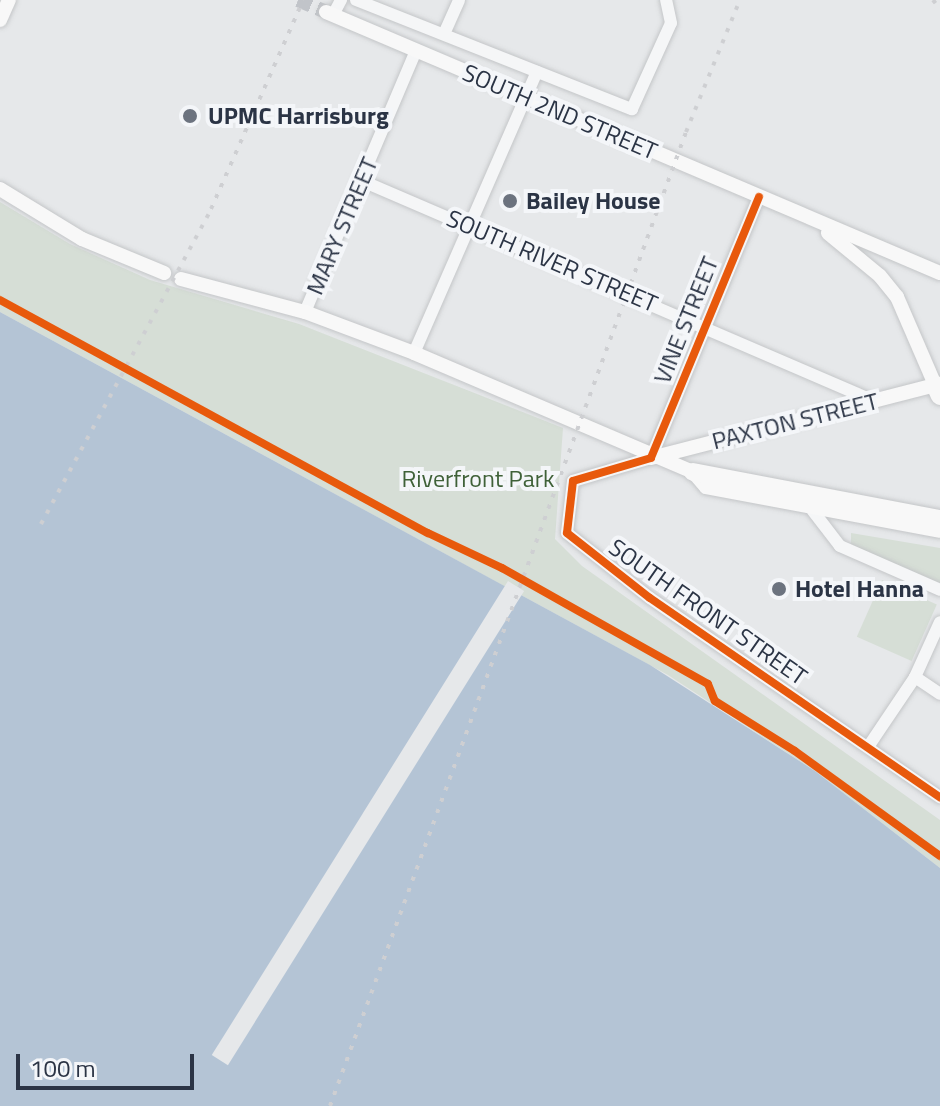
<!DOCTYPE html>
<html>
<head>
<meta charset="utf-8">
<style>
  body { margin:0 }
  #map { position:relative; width:940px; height:1106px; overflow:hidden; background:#e6e8ea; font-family:"Titillium Web",sans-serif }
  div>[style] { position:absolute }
  .green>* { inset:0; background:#d6ded6; transform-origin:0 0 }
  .water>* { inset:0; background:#b4c4d5 }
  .pier>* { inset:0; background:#e6e8ea; transform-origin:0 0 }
  .major-tunnel>* { height:14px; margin-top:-7px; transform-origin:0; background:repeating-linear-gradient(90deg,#c1c4c9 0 14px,transparent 0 21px) }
  .roads { filter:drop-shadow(0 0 2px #c4c6c8) drop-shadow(0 0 2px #c4c6c8) }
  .minor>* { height:12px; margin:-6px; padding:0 6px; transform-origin:6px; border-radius:6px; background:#f5f6f7 }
  .major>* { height:14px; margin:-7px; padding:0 7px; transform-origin:7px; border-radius:7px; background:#f8f8f8 }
  .highway>* { height:18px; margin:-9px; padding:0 9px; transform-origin:9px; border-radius:9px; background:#f8f8f8 }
  .rail>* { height:4px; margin-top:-2px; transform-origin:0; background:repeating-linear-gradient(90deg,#cecfd2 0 4px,transparent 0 12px) }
  .cycleway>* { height:8px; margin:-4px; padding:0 4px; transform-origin:4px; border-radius:4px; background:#e8590c }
  .dots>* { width:22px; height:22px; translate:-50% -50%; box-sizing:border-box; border:4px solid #f4f6f9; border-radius:50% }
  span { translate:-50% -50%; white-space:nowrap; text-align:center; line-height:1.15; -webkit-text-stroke:8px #f4f6f9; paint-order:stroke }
  .street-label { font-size:24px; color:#2b3445 }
  .poi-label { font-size:24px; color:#2b3445; font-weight:700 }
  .left { translate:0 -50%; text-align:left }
  .park-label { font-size:24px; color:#3f6138 }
  .scale { position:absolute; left:16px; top:1054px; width:178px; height:36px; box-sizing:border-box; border:4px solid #2b3445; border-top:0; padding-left:10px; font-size:24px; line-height:28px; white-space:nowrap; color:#2b3445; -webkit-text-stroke:6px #f4f6f9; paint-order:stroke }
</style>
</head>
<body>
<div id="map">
  <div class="green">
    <i style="clip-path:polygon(0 202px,70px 244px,150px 280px,299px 324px,563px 428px,555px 539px,582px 566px,940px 820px,940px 868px,815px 771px,668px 675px,0 312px)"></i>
    <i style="clip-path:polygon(851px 533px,940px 548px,940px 585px,851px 545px)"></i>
    <i style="left:882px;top:580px;width:60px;height:62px;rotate:24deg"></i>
  </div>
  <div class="water">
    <i style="clip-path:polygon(0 312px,650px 665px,815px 771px,940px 868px,940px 1106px,0 1106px)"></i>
    <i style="clip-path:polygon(633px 552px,656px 561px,649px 576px,627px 562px)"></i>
  </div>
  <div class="pier">
    <i style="left:508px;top:581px;width:19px;height:559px;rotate:32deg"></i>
  </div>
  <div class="major-tunnel">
    <i style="left:298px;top:0;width:30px;rotate:23deg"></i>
  </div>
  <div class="roads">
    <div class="minor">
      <i style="left:356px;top:0;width:297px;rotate:21.6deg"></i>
      <i style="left:632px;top:109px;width:94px;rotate:-65.6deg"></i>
      <i style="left:671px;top:23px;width:24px;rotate:-102deg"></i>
      <i style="left:333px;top:15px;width:17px;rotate:-62deg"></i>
      <i style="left:444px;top:34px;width:37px;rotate:-66deg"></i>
      <i style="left:360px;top:180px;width:559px;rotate:23.27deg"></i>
      <i style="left:759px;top:197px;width:282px;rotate:112.5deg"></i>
      <i style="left:651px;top:458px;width:81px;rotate:163.6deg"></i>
      <i style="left:573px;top:481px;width:52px;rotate:96.6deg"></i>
      <i style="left:567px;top:533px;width:105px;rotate:38.1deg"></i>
      <i style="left:650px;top:598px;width:352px;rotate:34.5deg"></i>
      <i style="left:305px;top:312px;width:284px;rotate:-67deg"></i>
      <i style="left:414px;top:353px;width:307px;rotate:-66.4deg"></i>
      <i style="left:813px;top:511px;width:44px;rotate:52.4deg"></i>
      <i style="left:840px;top:546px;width:109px;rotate:23.7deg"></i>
      <i style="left:915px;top:677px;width:30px;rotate:34deg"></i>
      <i style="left:868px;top:747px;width:84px;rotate:-56.1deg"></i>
      <i style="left:915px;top:677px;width:60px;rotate:-65.6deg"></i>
    </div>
    <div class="major">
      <i style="left:326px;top:12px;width:667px;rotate:23.03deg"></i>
      <i style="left:0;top:20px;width:22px;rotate:-66deg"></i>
      <i style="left:0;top:189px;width:96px;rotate:31.4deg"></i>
      <i style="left:82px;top:239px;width:89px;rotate:22.5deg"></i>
      <i style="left:828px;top:233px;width:67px;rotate:39.6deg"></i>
      <i style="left:880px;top:276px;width:27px;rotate:51deg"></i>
      <i style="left:897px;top:297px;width:96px;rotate:66.6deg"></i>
      <i style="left:181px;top:279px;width:128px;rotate:14.9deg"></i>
      <i style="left:305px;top:312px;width:116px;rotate:20.6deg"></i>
      <i style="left:414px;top:353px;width:303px;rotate:23.1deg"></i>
      <i style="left:693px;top:472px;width:20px;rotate:49deg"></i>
      <i style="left:706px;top:487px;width:238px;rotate:10.6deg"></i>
      <i style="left:651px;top:458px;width:298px;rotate:-14.4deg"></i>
    </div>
    <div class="highway">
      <i style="left:935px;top:385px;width:12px;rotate:66deg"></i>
      <i style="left:693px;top:472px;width:251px;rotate:10.8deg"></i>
    </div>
  </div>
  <div class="rail">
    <i style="left:933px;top:0;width:11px;rotate:52deg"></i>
    <i style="left:41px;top:524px;width:358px;rotate:-61.6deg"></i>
    <i style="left:211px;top:209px;width:228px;rotate:-66.2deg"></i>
    <i style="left:330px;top:1106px;width:1037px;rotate:-69.92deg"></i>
    <i style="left:686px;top:132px;width:143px;rotate:-67.8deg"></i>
  </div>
  <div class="cycleway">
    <i style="left:759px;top:197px;width:282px;rotate:112.5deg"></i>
    <i style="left:651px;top:458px;width:81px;rotate:163.6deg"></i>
    <i style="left:573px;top:481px;width:52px;rotate:96.6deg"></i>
    <i style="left:567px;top:533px;width:105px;rotate:38.1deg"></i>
    <i style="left:650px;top:598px;width:352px;rotate:34.5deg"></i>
    <i style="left:0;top:300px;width:487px;rotate:28.6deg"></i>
    <i style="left:428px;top:533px;width:82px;rotate:25.3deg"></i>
    <i style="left:502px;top:568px;width:236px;rotate:29.4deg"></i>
    <i style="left:708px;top:684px;width:18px;rotate:68deg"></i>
    <i style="left:715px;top:701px;width:94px;rotate:32deg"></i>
    <i style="left:795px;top:751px;width:179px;rotate:35.9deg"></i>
  </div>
  <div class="dots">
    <i style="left:190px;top:116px;background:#6c737f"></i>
    <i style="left:510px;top:201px;background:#6c737f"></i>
    <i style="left:779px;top:589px;background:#6c737f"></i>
  </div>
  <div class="street-label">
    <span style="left:560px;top:112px;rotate:23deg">SOUTH 2ND STREET</span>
    <span style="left:342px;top:226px;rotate:-67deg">MARY STREET</span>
    <span style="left:552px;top:261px;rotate:23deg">SOUTH RIVER STREET</span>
    <span style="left:686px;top:320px;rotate:-68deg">VINE STREET</span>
    <span style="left:795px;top:421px;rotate:-14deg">PAXTON STREET</span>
    <span style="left:708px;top:612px;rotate:35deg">SOUTH FRONT STREET</span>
  </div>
  <div class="poi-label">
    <span class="left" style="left:208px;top:116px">UPMC Harrisburg</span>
    <span class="left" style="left:526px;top:201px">Bailey House</span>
    <span class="left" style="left:795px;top:589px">Hotel Hanna</span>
  </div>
  <div class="park-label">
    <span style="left:478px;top:479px">Riverfront Park</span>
  </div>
  <div class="scale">100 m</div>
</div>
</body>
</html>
